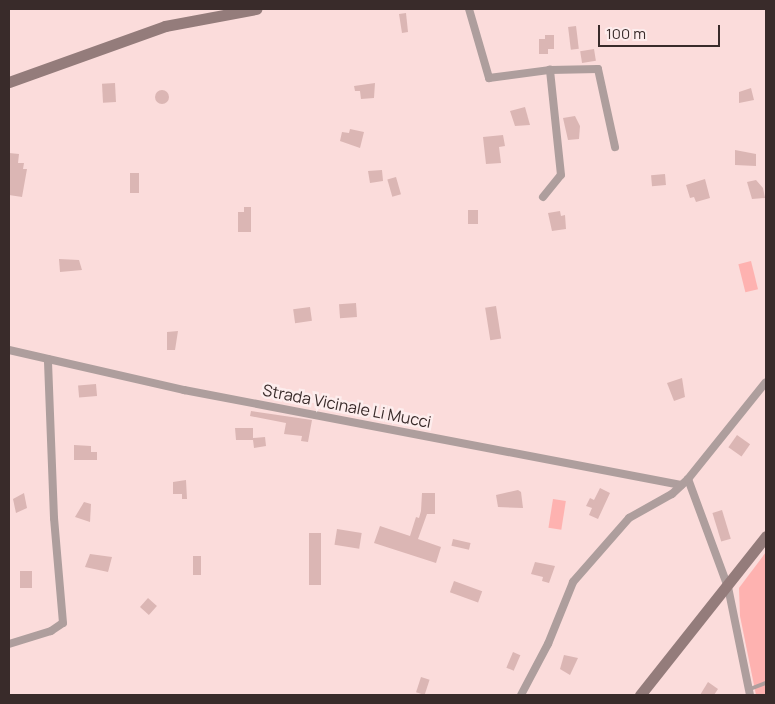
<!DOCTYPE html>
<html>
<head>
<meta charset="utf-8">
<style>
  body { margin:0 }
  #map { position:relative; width:775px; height:704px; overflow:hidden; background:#fbdcdb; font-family:Manrope,sans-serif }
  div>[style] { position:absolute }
  .green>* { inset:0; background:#feb2b0; transform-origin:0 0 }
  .building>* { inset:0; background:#dbb6b4; transform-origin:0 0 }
  .round { border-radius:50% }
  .lane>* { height:4px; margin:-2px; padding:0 2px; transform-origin:2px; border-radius:2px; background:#ae9e9d }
  .street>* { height:8px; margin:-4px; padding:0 4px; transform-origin:4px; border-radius:4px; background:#ae9e9d }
  .secondary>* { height:11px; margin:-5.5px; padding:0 5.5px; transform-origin:5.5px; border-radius:5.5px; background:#947c7b }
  span { translate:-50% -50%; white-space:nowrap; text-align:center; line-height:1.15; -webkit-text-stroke:5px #fdeded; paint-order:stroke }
  .street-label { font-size:16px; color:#392b2a }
  .frame { position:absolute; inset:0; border:10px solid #392b2a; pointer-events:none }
  .scale { position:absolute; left:598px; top:25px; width:122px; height:22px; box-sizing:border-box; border:2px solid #392b2a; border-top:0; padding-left:6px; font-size:15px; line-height:18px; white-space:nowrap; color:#392b2a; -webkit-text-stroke:4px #fdeded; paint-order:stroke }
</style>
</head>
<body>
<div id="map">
  <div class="green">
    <i style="left:751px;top:261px;width:29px;height:13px;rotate:76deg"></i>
    <i style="left:553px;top:499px;width:13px;height:29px;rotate:9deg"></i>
    <i style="clip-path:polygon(766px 552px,766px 695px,756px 695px,740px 616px,739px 588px)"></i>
  </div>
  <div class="building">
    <i style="clip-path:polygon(406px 13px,408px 32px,402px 33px,399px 14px)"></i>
    <i style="left:576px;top:26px;width:23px;height:8px;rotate:83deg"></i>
    <i style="clip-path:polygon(545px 35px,554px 35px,554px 49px,548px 49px,548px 54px,539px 54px,539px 39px,545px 39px)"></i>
    <i style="left:594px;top:49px;width:12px;height:14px;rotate:81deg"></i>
    <i style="left:115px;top:83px;width:19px;height:13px;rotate:87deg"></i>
    <i style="clip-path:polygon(375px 83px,374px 98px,361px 99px,360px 91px,355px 91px,354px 86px)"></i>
    <i style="clip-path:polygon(751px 88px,754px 100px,739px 103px,739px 92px)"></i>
    <i class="round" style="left:155px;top:90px;width:14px;height:14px"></i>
    <i style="clip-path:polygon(525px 107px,530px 125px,515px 126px,510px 111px)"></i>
    <i style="clip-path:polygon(575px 116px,580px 126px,579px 139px,568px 140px,563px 118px)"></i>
    <i style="clip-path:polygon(350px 129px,364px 132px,360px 148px,340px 141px,342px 132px,349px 133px)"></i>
    <i style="clip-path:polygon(503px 135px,505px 146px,499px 147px,501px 163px,486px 164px,483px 137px)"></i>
    <i style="clip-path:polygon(735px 150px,756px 154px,756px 166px,735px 165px)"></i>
    <i style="clip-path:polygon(9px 153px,19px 154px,18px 163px,24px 163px,23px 169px,27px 169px,22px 197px,9px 195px)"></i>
    <i style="clip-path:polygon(382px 170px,383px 181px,370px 183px,368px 171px)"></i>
    <i style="left:130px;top:173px;width:9px;height:20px"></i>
    <i style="left:665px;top:174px;width:11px;height:14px;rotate:85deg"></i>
    <i style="left:396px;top:177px;width:18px;height:9px;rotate:74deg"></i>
    <i style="clip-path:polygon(705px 179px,710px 198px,696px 202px,694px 197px,690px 198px,686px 185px)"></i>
    <i style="clip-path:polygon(756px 180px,763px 188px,765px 198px,752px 199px,747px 182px)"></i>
    <i style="clip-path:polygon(244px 207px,251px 207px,251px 232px,238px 232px,238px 212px,244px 212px)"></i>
    <i style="left:468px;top:210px;width:10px;height:14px"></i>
    <i style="clip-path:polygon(560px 211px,561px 216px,565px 215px,566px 229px,552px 231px,548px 213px)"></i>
    <i style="clip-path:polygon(59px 259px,79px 260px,82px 270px,60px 272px)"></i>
    <i style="left:356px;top:303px;width:14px;height:17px;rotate:86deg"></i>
    <i style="left:496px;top:306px;width:33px;height:11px;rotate:81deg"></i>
    <i style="left:310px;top:307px;width:14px;height:17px;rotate:82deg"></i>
    <i style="clip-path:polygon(178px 331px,175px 350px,167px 350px,167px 332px)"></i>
    <i style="clip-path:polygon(682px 378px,685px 397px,674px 401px,667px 383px)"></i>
    <i style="left:96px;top:384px;width:12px;height:18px;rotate:85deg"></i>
    <i style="clip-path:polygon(251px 411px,312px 420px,308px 442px,301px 441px,302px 436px,284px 434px,286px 423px,250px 416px)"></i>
    <i style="clip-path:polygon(235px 428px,253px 428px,253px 438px,265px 437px,266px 446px,254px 448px,253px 440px,236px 440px)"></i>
    <i style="left:737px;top:435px;width:16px;height:15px;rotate:35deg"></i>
    <i style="clip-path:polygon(74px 445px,91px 446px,91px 452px,97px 452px,97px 460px,74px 460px)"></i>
    <i style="clip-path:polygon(186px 480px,187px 499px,182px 499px,182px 494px,173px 494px,173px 482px)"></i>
    <i style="clip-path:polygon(600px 488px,610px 493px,598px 519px,589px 515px,592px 508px,586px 506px,590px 498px,594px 500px)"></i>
    <i style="clip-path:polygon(518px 490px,521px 492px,523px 508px,498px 507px,496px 495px)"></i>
    <i style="clip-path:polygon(24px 493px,27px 508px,16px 513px,13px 499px)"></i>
    <i style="clip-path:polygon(422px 493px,435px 493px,435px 514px,427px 514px,418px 539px,441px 547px,436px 563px,374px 543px,380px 526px,410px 536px,416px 517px,419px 518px,421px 511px)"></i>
    <i style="clip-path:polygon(84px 502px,91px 504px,90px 522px,75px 517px)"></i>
    <i style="left:722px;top:510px;width:30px;height:10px;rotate:73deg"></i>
    <i style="left:337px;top:529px;width:25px;height:16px;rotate:9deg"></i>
    <i style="left:309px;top:533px;width:12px;height:52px"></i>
    <i style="left:453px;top:539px;width:18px;height:7px;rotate:13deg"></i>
    <i style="clip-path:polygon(90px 554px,112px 557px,108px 572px,85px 567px)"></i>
    <i style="left:193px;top:556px;width:8px;height:19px"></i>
    <i style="clip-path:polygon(535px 562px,555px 566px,549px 583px,542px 581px,543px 577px,531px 574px)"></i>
    <i style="left:20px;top:571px;width:12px;height:17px"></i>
    <i style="left:454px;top:581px;width:30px;height:12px;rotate:20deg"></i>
    <i style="left:148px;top:598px;width:12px;height:12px;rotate:42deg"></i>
    <i style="left:513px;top:652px;width:8px;height:17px;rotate:23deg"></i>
    <i style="clip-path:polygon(564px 655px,578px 658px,570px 675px,560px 669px)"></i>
    <i style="left:421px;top:677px;width:9px;height:16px;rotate:18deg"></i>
    <i style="clip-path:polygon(708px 682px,718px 689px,714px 695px,700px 695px)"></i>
  </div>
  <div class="lane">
    <i style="left:750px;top:689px;width:17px;rotate:-21deg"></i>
  </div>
  <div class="street">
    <i style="left:469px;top:9px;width:72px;rotate:73.8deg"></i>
    <i style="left:489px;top:78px;width:62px;rotate:-7.5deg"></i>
    <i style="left:550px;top:70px;width:48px;rotate:-1.2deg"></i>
    <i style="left:598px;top:69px;width:80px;rotate:77.7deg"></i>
    <i style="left:543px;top:197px;width:28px;rotate:-51deg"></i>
    <i style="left:561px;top:175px;width:106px;rotate:-96deg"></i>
    <i style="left:9px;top:350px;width:180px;rotate:12.9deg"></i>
    <i style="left:184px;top:390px;width:506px;rotate:10.82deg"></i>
    <i style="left:688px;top:479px;width:115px;rotate:69.7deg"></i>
    <i style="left:728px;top:587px;width:110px;rotate:78.5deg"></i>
    <i style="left:9px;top:644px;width:44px;rotate:-17.2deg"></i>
    <i style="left:51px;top:631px;width:14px;rotate:-34deg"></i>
    <i style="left:63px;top:623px;width:105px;rotate:-94.9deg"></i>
    <i style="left:54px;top:518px;width:159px;rotate:-92.2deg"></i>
    <i style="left:521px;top:695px;width:58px;rotate:-62.1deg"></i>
    <i style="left:548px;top:644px;width:67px;rotate:-68deg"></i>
    <i style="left:573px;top:582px;width:85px;rotate:-48.8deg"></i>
    <i style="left:629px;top:518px;width:49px;rotate:-29.2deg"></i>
    <i style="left:672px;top:494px;width:22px;rotate:-43deg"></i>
    <i style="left:688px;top:479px;width:124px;rotate:-51.2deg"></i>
  </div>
  <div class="secondary">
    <i style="left:9px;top:82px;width:166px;rotate:-19.7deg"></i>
    <i style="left:165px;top:26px;width:93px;rotate:-10.6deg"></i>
    <i style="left:640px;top:695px;width:203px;rotate:-51.6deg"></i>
  </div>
  <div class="street-label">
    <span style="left:347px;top:406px;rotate:11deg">Strada Vicinale Li Mucci</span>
  </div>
  <div class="frame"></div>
  <div class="scale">100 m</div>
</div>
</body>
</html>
